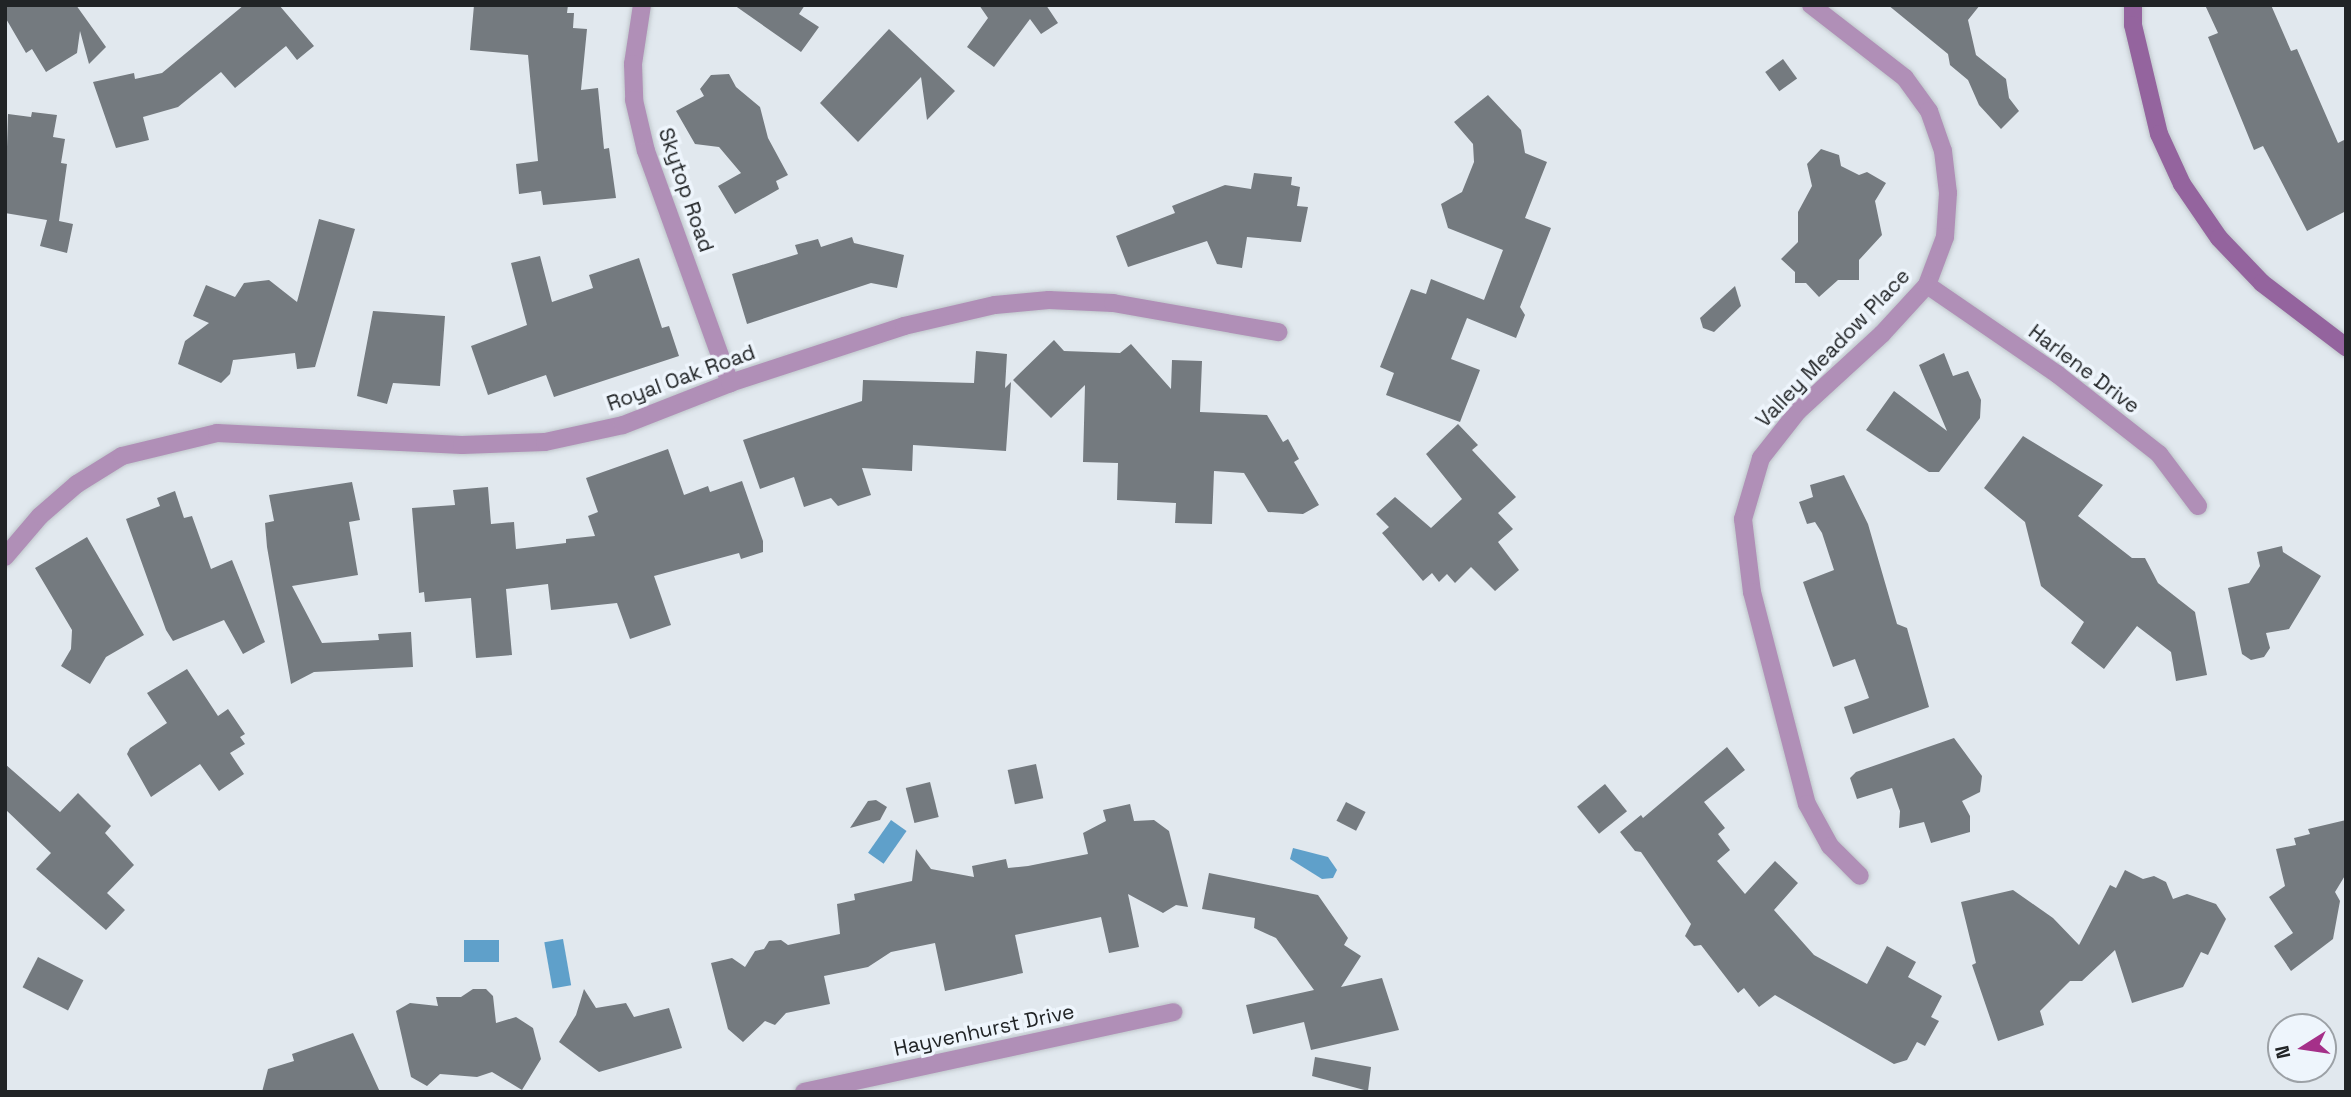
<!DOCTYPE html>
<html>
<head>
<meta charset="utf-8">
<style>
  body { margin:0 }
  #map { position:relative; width:2351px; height:1097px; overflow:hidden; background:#e1e8ee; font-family:"Space Grotesk",sans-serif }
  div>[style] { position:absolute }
  .water>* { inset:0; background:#5fa0ca; transform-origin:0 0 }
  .building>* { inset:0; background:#747a7f; transform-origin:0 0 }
  .roads { filter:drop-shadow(0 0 2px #bec5ca) drop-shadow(0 0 2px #bec5ca) }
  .minor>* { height:18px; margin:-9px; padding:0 9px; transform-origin:9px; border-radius:9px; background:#b08fb7 }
  .secondary>* { height:18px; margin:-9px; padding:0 9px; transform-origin:9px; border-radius:9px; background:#94649e }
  span { translate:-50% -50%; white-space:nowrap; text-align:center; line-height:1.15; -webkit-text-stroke:7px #eef5fc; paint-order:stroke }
  .street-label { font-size:21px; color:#212426 }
  .frame { position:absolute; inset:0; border:7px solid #212426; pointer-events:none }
  .north { position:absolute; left:2267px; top:1013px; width:70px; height:70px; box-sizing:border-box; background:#eef5fc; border:2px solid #9ca1a6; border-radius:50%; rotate:258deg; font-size:19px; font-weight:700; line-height:28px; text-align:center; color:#212426 }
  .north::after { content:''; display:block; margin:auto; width:24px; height:32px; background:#a53089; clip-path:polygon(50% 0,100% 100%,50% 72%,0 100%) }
</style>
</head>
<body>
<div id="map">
  <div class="water">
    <i style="left:891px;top:820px;width:19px;height:40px;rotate:35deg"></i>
    <i style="clip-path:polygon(1293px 848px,1328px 857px,1337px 870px,1333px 878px,1322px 879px,1290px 859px)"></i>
    <i style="left:563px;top:939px;width:47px;height:19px;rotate:80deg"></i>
    <i style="left:464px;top:940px;width:35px;height:22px"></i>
  </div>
  <div class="building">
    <i style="clip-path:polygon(5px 5px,76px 5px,106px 47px,89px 64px,80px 31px,77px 53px,46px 72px,32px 49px,26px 53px,5px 17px)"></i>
    <i style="clip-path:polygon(244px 5px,279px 5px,314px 46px,297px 60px,286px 46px,235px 88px,221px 72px,178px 107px,143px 117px,149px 140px,116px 148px,93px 82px,134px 73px,135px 79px,162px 73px)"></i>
    <i style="clip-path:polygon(474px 5px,568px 5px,567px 13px,574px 13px,573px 28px,587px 29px,581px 90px,598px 88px,604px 149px,609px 148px,616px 198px,543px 205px,541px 191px,519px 194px,516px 164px,538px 161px,528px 55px,470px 50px)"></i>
    <i style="clip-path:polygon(734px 5px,805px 5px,799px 14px,819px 27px,801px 52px)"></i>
    <i style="clip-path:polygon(979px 5px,1046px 5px,1058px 23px,1041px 34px,1030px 19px,994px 67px,967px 47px,988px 18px)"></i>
    <i style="clip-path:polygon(1888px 5px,1980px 5px,1968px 20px,1976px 55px,2006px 79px,2009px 98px,2019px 111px,2001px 129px,1979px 105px,1968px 80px,1950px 65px,1948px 54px)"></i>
    <i style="clip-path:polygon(2205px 5px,2271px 5px,2291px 51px,2297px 49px,2338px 143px,2346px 139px,2346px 211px,2307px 231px,2263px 146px,2254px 150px,2208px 37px,2218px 33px)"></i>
    <i style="clip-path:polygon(889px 29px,955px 91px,927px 120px,921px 77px,858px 142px,820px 103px)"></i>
    <i style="left:1783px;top:59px;width:24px;height:22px;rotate:54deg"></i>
    <i style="clip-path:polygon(729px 74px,736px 87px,760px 107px,768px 138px,788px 175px,776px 181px,779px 189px,735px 214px,718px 186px,741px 173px,719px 147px,695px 144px,676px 111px,704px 96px,700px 89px,711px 75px)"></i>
    <i style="clip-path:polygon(1488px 95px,1521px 130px,1525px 153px,1547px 162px,1525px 218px,1551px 228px,1520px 307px,1525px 315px,1516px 338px,1467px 318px,1451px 359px,1480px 370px,1460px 422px,1386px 395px,1394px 373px,1380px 367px,1411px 289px,1426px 294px,1431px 279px,1484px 300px,1503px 250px,1448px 228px,1441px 204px,1462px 192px,1474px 162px,1473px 144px,1454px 122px)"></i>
    <i style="clip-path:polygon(32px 112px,57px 115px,53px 137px,65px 139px,61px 163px,67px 164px,59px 221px,73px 224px,67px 253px,40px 246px,47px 220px,5px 213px,8px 114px,31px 117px)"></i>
    <i style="clip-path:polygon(1821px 149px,1839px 155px,1841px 166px,1859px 175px,1867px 172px,1886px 183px,1875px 201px,1882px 235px,1859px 260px,1859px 280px,1838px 280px,1819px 297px,1806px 283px,1795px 283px,1795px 272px,1781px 259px,1798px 242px,1798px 212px,1812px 186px,1807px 164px)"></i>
    <i style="clip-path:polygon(1254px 173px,1292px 177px,1291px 185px,1300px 187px,1297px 206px,1308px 207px,1301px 242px,1247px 237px,1242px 268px,1217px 264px,1207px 241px,1128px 267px,1116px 236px,1175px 213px,1172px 206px,1225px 185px,1251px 189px)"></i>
    <i style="clip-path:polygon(319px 219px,355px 229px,315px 367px,297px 369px,295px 353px,233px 360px,230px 374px,221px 383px,178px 364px,185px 341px,209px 323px,193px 316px,206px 285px,235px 297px,244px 283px,269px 280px,297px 302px)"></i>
    <i style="clip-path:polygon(852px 237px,854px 243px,904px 255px,897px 288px,871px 283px,747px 324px,732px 274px,798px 254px,795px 245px,818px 239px,821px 247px)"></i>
    <i style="clip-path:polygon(540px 256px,552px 302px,593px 288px,589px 275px,639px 258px,662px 328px,669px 326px,679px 356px,554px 397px,546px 375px,488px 395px,471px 346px,527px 325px,511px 263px)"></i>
    <i style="clip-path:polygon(1735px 286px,1741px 306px,1714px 332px,1703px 328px,1700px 318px)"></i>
    <i style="clip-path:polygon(373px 311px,445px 316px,440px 386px,393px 383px,387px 404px,357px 396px)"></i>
    <i style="clip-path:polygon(1054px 340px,1064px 351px,1120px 353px,1131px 344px,1171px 389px,1172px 360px,1202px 361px,1200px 412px,1267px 415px,1283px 442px,1288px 439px,1299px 459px,1294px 462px,1319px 505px,1303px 514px,1268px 512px,1244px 473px,1214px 471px,1212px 524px,1175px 523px,1176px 503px,1117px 500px,1118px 463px,1083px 462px,1085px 385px,1051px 418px,1013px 380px)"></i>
    <i style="clip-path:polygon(976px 351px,1007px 354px,1005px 388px,1011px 382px,1006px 451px,913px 445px,912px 471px,862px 468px,871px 495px,838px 506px,831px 498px,804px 507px,794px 477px,760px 489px,743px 440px,862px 401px,863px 380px,974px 383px)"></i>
    <i style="clip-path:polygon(1944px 353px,1953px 376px,1968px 371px,1981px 400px,1980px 418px,1939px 472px,1929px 472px,1866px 430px,1894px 391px,1947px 431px,1919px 365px)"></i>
    <i style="clip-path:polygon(1458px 424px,1478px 445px,1472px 450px,1516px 497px,1498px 513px,1513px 529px,1498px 542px,1519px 570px,1495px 591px,1471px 567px,1455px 583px,1447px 574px,1439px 582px,1432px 573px,1423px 581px,1382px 533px,1389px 527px,1376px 514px,1395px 497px,1431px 528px,1462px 499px,1426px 454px)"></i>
    <i style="clip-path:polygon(2023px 436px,2103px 485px,2078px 516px,2132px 558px,2145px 558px,2158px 583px,2195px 612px,2207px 675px,2176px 681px,2171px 652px,2137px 626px,2104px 669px,2071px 643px,2084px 622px,2041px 586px,2025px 522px,1984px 488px)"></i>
    <i style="clip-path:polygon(668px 449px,684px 495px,708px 486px,710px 492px,742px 481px,763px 541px,763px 552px,741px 559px,739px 553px,654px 576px,671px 625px,630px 639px,617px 603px,551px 610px,548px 584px,506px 589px,512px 655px,476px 658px,471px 598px,425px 602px,424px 592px,419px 593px,412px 508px,455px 505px,453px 490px,488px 487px,491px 524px,514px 522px,516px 549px,566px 543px,566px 539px,595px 536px,588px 516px,598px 512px,586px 478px)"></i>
    <i style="clip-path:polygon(1844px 475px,1868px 524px,1897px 624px,1907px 628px,1929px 707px,1853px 734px,1844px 707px,1869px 698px,1855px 659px,1833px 667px,1812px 608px,1803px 582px,1834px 570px,1822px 533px,1815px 522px,1807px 524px,1799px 502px,1813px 497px,1810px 485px)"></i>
    <i style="clip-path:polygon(352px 482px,360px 520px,349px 522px,358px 575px,292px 586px,322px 643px,379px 640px,378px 634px,411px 632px,413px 667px,314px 672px,291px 684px,267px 547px,265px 523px,274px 521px,269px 495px)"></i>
    <i style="clip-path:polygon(175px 491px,184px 518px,192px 516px,211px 569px,232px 560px,265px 642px,243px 654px,224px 620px,173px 641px,166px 630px,126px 519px,160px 506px,157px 498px)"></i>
    <i style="clip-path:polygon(87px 537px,144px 635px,106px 657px,90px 684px,61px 666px,71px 649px,72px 630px,35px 568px)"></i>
    <i style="clip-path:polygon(2282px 546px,2283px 552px,2321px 576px,2289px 629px,2266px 633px,2270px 648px,2264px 657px,2251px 660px,2242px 654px,2228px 588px,2249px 583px,2260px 566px,2257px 552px)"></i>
    <i style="clip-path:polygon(187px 669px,218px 716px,228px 709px,245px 734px,240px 737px,245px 744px,230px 753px,244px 774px,219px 791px,200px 764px,151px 797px,127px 754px,130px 748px,167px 723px,147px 693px)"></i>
    <i style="clip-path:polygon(1954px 738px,1982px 776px,1980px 792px,1962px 801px,1970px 816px,1970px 832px,1931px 843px,1924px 822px,1899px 828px,1900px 811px,1892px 788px,1857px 799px,1850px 778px,1856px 772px)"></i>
    <i style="clip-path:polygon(1727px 747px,1745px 770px,1704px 802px,1725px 828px,1718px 834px,1730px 850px,1717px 861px,1745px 894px,1775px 861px,1798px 883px,1774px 910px,1814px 955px,1867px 984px,1887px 946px,1916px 962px,1908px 977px,1942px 996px,1931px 1017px,1939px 1021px,1925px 1046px,1917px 1042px,1907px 1060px,1894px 1064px,1775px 995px,1759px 1007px,1744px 988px,1738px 993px,1701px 945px,1694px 946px,1685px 936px,1691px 924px,1641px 852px,1635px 851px,1620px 832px,1641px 815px,1643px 818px)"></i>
    <i style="clip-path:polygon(5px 764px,60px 812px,78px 793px,111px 826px,105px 833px,134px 865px,107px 893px,125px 910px,106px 930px,36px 869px,51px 853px,5px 809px)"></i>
    <i style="left:1036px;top:764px;width:35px;height:29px;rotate:78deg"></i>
    <i style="left:930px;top:782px;width:36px;height:25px;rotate:76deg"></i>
    <i style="left:1605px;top:784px;width:35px;height:36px;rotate:51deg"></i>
    <i style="clip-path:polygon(876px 800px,887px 807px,880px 820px,850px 828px,868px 801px)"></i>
    <i style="left:1346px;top:802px;width:22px;height:21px;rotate:27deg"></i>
    <i style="clip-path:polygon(1130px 804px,1134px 821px,1154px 820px,1169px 831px,1188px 907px,1176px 905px,1163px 913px,1128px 894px,1139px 947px,1109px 953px,1101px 917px,1015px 935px,1023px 973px,945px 991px,935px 943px,891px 952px,868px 967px,824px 976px,830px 1004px,786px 1013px,775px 1025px,765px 1021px,743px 1042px,728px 1029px,711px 963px,732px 958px,745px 967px,755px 951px,764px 949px,769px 941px,781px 940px,788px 945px,840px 934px,837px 904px,855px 900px,854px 894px,912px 881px,916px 849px,931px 869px,974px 877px,972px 866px,1006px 859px,1008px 868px,1028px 866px,1088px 854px,1083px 833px,1106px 821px,1103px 810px)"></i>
    <i style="clip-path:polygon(2346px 820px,2346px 874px,2335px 892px,2340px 901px,2333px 939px,2291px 971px,2274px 946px,2293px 933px,2269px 897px,2285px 886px,2276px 849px,2296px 845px,2294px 838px,2310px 834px,2308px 829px)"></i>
    <i style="clip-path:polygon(2125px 870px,2143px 879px,2154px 876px,2166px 882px,2173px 899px,2187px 894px,2216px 904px,2226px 919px,2208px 955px,2201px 952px,2183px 987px,2132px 1003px,2115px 950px,2082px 981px,2070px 981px,2040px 1011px,2044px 1025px,1998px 1041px,1972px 965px,1976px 963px,1961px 902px,2013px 890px,2053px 918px,2079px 945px,2110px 885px,2116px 888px)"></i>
    <i style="clip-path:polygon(1209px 873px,1318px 895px,1348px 938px,1344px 945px,1361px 956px,1341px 987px,1382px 978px,1399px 1030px,1311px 1050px,1304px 1022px,1253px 1034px,1246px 1005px,1314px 990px,1276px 938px,1254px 928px,1255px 918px,1202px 909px)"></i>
    <i style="left:38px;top:957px;width:51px;height:34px;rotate:27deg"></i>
    <i style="clip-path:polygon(473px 989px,486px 989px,493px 996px,496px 1023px,516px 1017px,533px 1028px,541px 1059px,522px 1090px,492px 1072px,477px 1077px,440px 1074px,427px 1086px,411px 1077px,396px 1011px,410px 1003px,438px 1006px,436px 997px,461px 997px)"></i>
    <i style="clip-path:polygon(584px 989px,596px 1008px,626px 1003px,634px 1017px,669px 1008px,682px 1048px,599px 1072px,559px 1042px,576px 1015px)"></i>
    <i style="clip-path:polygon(353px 1033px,380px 1092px,262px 1092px,268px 1069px,294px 1061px,292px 1054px)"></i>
    <i style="clip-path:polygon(1315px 1057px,1371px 1067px,1368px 1091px,1312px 1076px)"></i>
  </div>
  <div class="roads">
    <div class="minor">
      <i style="left:642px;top:5px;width:60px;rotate:98.7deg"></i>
      <i style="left:633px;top:64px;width:36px;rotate:88deg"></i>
      <i style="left:634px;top:100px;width:52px;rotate:76.8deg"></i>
      <i style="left:646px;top:151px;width:247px;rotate:70.1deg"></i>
      <i style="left:1811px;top:5px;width:119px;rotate:37.8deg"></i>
      <i style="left:1905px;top:78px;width:41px;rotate:54deg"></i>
      <i style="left:1929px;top:111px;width:42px;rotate:70.7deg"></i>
      <i style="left:1943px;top:151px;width:42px;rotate:83.2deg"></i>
      <i style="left:1948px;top:193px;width:44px;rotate:93.9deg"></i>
      <i style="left:1945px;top:237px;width:51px;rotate:110.6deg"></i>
      <i style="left:1927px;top:285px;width:67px;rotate:132.6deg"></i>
      <i style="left:1882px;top:334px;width:114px;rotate:137.5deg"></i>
      <i style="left:1798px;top:411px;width:60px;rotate:128.2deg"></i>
      <i style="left:1761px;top:458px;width:64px;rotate:106.4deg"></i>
      <i style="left:1743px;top:519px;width:74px;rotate:83deg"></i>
      <i style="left:1752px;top:592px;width:219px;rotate:75.5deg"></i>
      <i style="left:1807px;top:804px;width:48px;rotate:61.3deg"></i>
      <i style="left:1830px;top:846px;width:42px;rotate:45deg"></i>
      <i style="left:1927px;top:285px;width:158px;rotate:34.4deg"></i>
      <i style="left:2057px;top:374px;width:130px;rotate:38.1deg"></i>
      <i style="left:2159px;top:454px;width:65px;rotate:53.1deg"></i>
      <i style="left:5px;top:557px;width:54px;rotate:-49.5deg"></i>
      <i style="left:40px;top:516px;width:49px;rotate:-40.9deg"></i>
      <i style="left:77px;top:484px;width:53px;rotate:-31.9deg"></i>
      <i style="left:122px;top:456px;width:98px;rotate:-13.6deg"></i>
      <i style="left:217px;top:433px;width:245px;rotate:2.8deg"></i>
      <i style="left:462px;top:445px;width:83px;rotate:-2.1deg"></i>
      <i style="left:545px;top:442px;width:80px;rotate:-12.3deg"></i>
      <i style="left:623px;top:425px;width:115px;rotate:-21.4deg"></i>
      <i style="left:730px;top:383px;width:183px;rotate:-18.1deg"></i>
      <i style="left:904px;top:326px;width:93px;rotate:-13deg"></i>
      <i style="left:995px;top:305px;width:54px;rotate:-5.3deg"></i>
      <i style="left:1049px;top:300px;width:64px;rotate:2.7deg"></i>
      <i style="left:1113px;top:303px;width:168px;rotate:10deg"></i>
      <i style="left:804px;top:1092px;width:378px;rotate:-12.2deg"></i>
    </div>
    <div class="secondary">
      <i style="left:2133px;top:5px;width:20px;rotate:90deg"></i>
      <i style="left:2133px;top:25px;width:112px;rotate:76.6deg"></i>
      <i style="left:2159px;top:134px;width:55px;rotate:65.3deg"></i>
      <i style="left:2182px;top:184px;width:65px;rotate:55.6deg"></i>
      <i style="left:2219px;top:238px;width:62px;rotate:46.3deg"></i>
      <i style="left:2262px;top:283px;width:106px;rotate:37.3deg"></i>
    </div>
  </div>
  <div class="street-label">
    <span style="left:686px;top:190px;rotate:71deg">Skytop Road</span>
    <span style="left:1833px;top:348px;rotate:-46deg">Valley Meadow Place</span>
    <span style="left:2084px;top:369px;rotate:37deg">Harlene Drive</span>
    <span style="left:681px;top:378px;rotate:-20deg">Royal Oak Road</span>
    <span style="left:984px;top:1030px;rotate:-12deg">Hayvenhurst Drive</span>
  </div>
  <div class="frame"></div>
  <div class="north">N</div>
</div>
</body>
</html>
